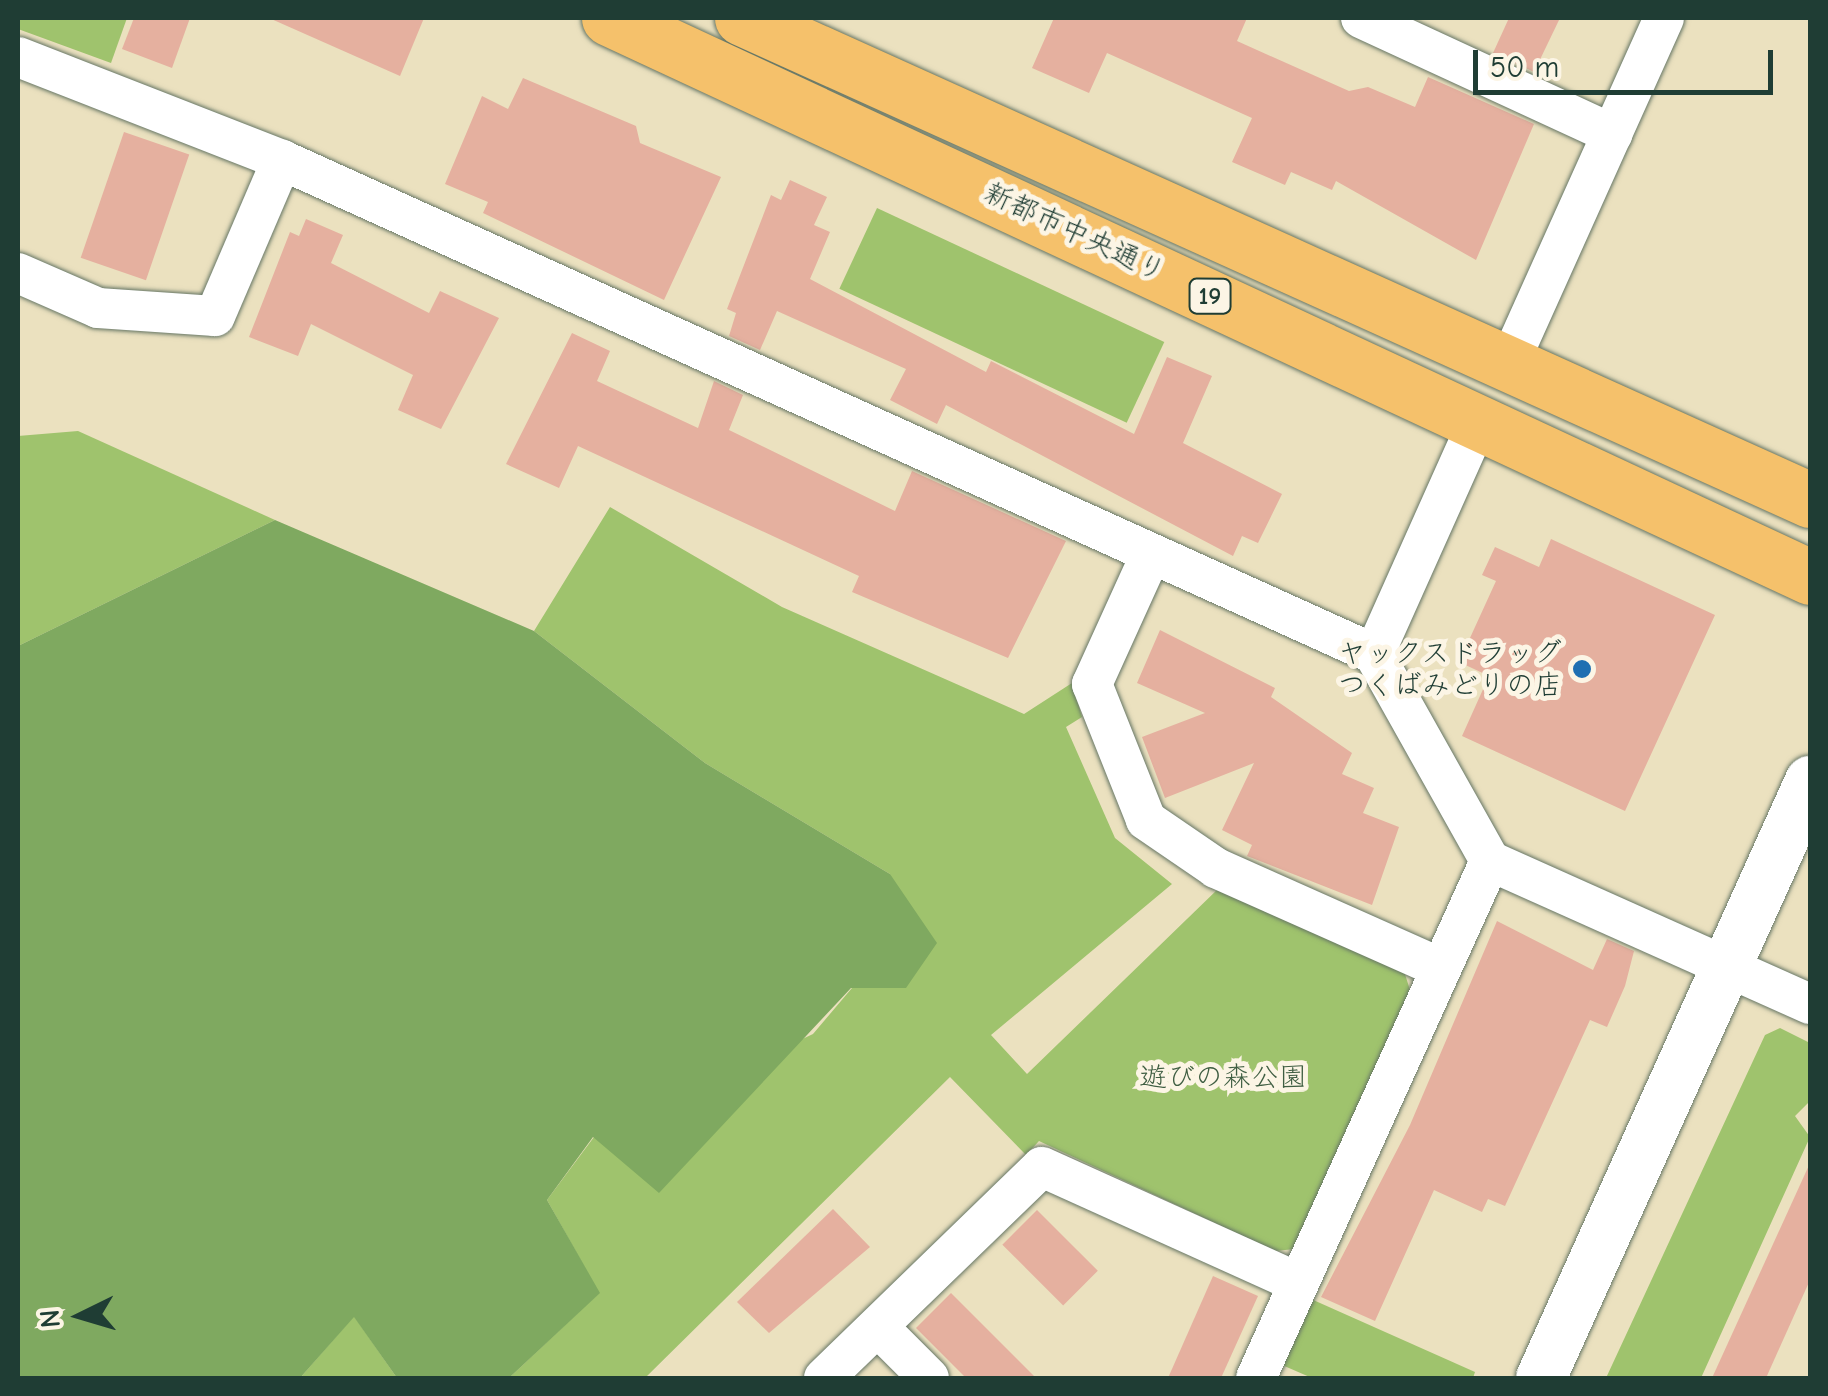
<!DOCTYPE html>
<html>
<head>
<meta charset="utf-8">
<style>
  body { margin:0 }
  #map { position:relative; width:1828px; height:1396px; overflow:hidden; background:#ebe1bf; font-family:"Comic Neue","Klee One",sans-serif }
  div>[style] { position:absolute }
  .green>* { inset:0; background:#9fc36d; transform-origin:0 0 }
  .forest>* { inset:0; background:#7fa960 }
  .building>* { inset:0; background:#e5b09f; transform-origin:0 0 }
  .roads { filter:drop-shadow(0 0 2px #667665) drop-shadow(0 0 2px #667665) }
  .minor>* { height:40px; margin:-20px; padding:0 20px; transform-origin:20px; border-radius:20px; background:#fff }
  .tertiary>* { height:50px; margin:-25px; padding:0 25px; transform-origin:25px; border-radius:25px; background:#fff }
  .primary>* { height:55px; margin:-27.5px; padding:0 27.5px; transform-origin:27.5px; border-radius:27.5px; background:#f5c16b }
  .dots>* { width:28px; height:28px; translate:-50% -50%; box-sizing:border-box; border:5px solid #fcf5e5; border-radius:50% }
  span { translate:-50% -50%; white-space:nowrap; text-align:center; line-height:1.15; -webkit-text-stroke:10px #fcf5e5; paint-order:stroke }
  .shield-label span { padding:2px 8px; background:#fcf5e5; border:2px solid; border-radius:8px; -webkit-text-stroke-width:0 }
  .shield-label { font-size:25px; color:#1f3d34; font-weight:700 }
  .street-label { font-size:28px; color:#1f3d34 }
  .poi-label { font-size:28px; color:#1f3d34 }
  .right { translate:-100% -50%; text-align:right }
  .park-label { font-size:28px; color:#3f5e42 }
  .frame { position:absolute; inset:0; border:20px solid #1f3d34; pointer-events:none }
  .north { position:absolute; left:30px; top:1266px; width:100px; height:100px; -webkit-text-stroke:8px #fcf5e5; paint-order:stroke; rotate:265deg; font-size:28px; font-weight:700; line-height:40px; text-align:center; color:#1f3d34 }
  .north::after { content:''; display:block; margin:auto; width:35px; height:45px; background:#1f3d34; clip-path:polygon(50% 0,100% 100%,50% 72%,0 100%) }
  .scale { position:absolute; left:1473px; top:50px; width:300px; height:45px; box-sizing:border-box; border:5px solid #1f3d34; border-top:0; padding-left:12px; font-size:30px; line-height:35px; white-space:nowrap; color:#1f3d34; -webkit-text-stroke:8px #fcf5e5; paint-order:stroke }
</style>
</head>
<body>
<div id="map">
  <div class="green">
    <i style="clip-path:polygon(18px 18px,127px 18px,111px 63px,18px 29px)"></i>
    <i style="left:877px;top:208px;width:317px;height:89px;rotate:25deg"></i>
    <i style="clip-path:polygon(78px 431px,275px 520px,18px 646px,18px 436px)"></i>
    <i style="clip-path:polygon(610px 507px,782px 607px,1024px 714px,1072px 683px,1082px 717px,1066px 727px,1115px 838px,1172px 884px,991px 1035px,1027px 1074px,1219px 888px,1404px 971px,1410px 990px,1295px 1249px,1275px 1251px,1039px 1141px,1026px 1155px,950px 1077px,645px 1378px,509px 1378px,599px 1293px,547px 1200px,594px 1137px,813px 1034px,852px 988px,906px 988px,890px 874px,705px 763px,534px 631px)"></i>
    <i style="clip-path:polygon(1780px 1028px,1810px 1043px,1810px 1101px,1795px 1116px,1810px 1137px,1701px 1378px,1606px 1378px,1765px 1035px)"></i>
    <i style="clip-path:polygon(1311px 1299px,1475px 1372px,1473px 1378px,1312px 1378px,1282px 1365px)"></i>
    <i style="clip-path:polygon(354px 1316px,397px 1378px,300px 1378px)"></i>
  </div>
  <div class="forest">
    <i style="clip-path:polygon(275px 520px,534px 631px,705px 763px,890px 874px,937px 943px,906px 988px,851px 988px,659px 1193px,593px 1137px,547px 1200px,600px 1293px,509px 1378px,397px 1378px,354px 1317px,300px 1378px,18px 1378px,18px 646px)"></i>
  </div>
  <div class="building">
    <i style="clip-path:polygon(134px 18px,190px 18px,172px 68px,122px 49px)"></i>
    <i style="clip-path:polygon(269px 18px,424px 18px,400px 76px)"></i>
    <i style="clip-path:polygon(1054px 18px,1247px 18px,1237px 41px,1349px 91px,1368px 87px,1415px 107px,1428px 77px,1534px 124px,1476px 260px,1336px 181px,1332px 190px,1291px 172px,1285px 185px,1232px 162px,1252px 118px,1107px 53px,1089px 93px,1032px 68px)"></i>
    <i style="clip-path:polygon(1509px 18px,1560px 18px,1534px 72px,1493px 53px)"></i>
    <i style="clip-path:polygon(523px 78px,636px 126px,640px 143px,721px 177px,664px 300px,483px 213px,488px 202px,445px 184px,482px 96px,508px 109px)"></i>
    <i style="left:124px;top:132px;width:69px;height:133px;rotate:19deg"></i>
    <i style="clip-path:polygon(790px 180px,827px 197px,814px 225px,830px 232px,810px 279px,986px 372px,991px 361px,1134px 434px,1167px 357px,1212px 376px,1183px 443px,1282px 494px,1258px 543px,1242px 536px,1233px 556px,946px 405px,937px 424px,890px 400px,906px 369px,777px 311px,760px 350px,729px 336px,736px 313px,727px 309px,771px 195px,781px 200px)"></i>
    <i style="clip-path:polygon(306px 219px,343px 235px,331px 263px,429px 313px,440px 291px,499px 318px,441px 429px,398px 410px,413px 375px,311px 324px,298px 356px,249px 337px,290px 232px,299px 236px)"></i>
    <i style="clip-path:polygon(572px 333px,610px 351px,597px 381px,698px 428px,714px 381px,743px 395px,729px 430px,895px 511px,912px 471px,1066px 541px,1008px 658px,852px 592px,859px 576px,578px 446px,559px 488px,506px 464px)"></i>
    <i style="clip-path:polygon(1551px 539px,1715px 615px,1625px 811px,1462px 736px,1489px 676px,1459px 662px,1496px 581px,1482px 575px,1495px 547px,1539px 567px)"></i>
    <i style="clip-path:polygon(1160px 630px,1275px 688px,1271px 697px,1352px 753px,1342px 774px,1374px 788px,1363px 813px,1399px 827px,1372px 905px,1247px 856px,1252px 845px,1222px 830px,1254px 763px,1165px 798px,1142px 737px,1205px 713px,1137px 683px)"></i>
    <i style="clip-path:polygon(1497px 921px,1593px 970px,1607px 939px,1634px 951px,1625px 986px,1607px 1027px,1590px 1020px,1505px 1206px,1488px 1199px,1482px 1212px,1434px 1190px,1375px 1321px,1321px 1297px,1410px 1125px)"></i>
    <i style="clip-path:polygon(1810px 1163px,1810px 1280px,1766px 1378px,1712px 1378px)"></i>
    <i style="clip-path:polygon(833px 1209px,870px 1247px,769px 1333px,737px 1302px)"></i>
    <i style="left:1037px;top:1210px;width:86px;height:49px;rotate:45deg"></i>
    <i style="clip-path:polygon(1213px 1276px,1258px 1296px,1221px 1378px,1168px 1378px)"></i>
    <i style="clip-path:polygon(951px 1293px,1036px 1378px,966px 1378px,916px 1328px)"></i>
  </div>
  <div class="roads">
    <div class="minor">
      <i style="left:1361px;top:18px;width:277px;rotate:24.8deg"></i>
      <i style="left:18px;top:57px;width:283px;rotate:21.3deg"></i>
      <i style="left:282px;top:160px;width:1199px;rotate:24.34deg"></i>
      <i style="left:18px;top:273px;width:87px;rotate:23.6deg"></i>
      <i style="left:98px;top:308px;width:117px;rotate:3.9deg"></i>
      <i style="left:215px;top:316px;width:170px;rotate:-66.8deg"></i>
      <i style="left:1509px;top:363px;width:378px;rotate:-65.8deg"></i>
      <i style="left:1478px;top:422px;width:254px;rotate:114.1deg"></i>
      <i style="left:1374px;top:654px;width:237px;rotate:60.7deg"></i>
      <i style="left:1490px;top:861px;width:350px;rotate:24.1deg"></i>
      <i style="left:1151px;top:554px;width:143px;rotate:114.4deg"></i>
      <i style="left:1092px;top:684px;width:146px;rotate:68.3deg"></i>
      <i style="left:1146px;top:820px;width:85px;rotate:34.4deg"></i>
      <i style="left:1216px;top:868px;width:243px;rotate:24deg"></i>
      <i style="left:878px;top:1327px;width:72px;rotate:45deg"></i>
      <i style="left:824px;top:1378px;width:303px;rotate:-44.1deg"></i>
      <i style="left:1042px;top:1167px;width:280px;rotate:24.3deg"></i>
      <i style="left:1256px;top:1378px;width:567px;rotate:-65.65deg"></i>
    </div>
    <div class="tertiary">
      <i style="left:1541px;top:1378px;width:655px;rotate:-65.74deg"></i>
    </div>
    <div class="primary">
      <i style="left:609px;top:18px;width:1325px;rotate:24.96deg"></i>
      <i style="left:742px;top:18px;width:1172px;rotate:24.29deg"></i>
    </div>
  </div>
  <div class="dots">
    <i style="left:1582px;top:669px;background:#1f6fb2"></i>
  </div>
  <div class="shield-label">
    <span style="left:1210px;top:296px">19</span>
  </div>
  <div class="street-label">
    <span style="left:1075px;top:232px;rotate:25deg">新都市中央通り</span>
  </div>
  <div class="poi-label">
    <span class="right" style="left:1562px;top:669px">ヤックスドラッグ<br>つくばみどりの店</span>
  </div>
  <div class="park-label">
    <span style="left:1223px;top:1077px">遊びの森公園</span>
  </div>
  <div class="frame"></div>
  <div class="north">N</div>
  <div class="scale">50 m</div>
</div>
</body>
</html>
